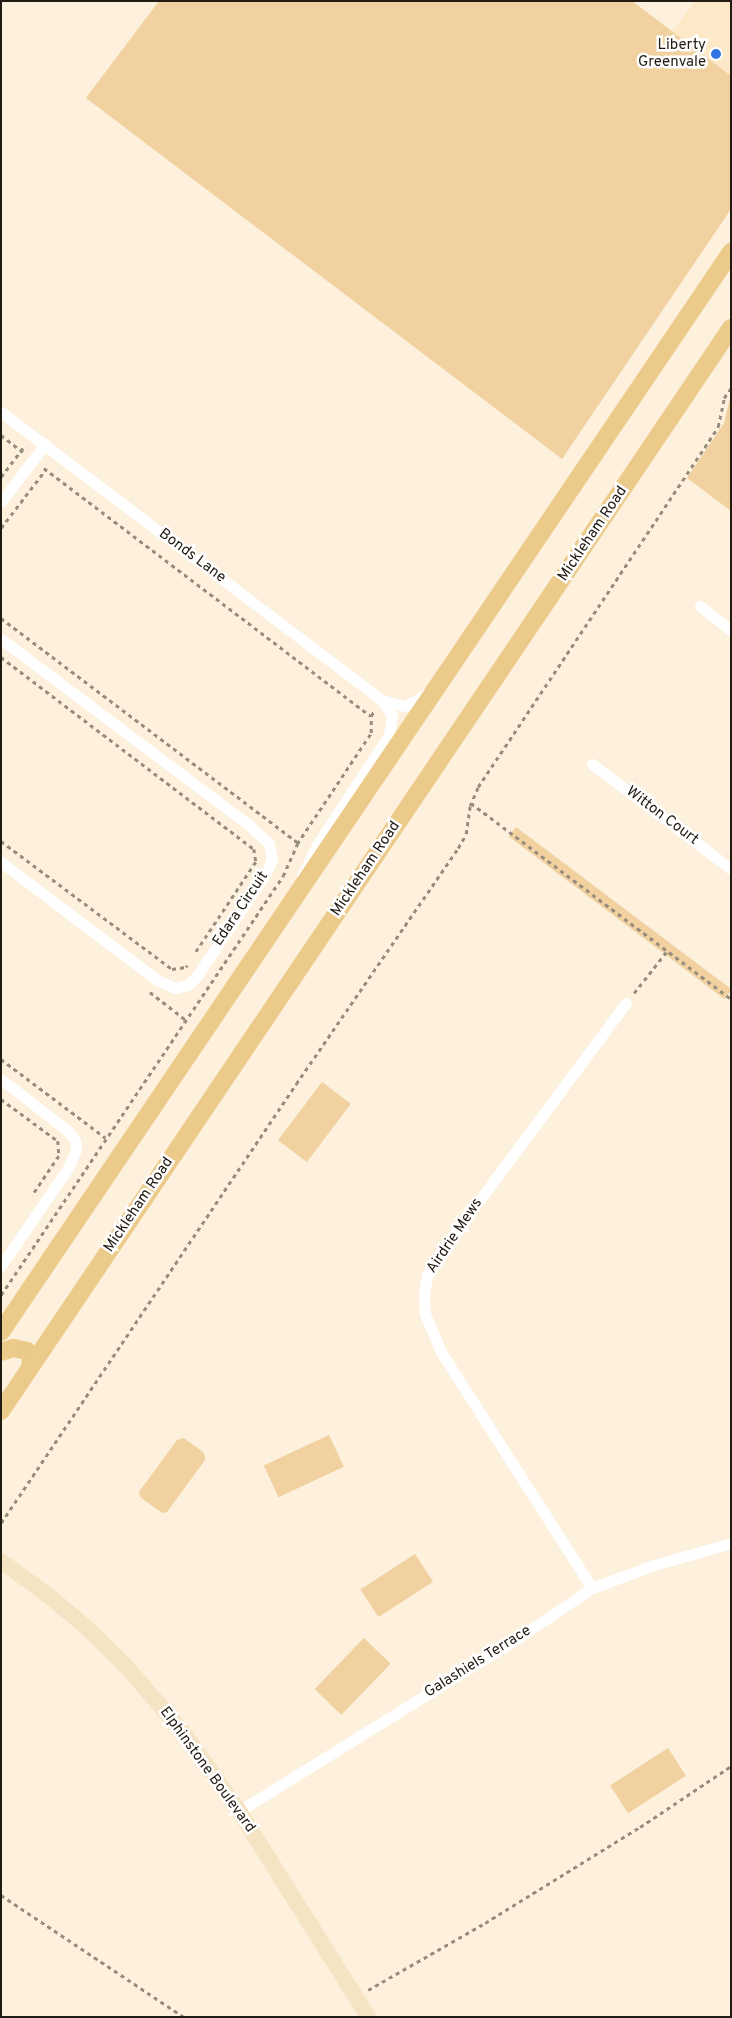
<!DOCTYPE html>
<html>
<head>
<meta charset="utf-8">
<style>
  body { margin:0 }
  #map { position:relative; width:732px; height:2018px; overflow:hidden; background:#fdf0dc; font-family:Overpass,sans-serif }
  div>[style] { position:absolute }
  .built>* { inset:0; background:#fde8c7 }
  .green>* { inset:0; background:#f0d19f; transform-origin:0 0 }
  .path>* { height:2.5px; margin-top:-1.25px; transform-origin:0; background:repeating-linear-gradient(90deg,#978d7f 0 4px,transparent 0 8px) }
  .street>* { height:11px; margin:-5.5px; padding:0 5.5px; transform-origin:5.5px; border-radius:5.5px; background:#fff }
  .secondary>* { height:16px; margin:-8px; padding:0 8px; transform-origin:8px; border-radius:8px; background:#f5e4c4 }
  .primary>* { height:18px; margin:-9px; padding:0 9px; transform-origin:9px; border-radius:9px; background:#ecca89 }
  .dots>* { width:14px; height:14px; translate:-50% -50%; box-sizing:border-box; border:2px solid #fff; border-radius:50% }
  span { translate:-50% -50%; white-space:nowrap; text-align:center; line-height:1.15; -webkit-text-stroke:5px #fff; paint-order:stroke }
  .poi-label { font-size:15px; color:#211b12 }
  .right { translate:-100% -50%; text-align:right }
  .street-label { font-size:15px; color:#211b12 }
  .frame { position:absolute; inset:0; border:2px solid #211b12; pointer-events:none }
</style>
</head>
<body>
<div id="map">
  <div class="built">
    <i style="clip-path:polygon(695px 1px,731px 1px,731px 76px,672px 32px)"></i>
  </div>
  <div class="green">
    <i style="clip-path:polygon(159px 1px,632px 1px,731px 76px,731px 209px,562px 459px,86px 98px)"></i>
    <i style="clip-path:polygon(731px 394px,731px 511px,687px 478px,724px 423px)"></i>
    <i style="left:516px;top:827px;width:270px;height:12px;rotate:37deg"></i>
    <i style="left:322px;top:1082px;width:36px;height:73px;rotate:37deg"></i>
    <i style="left:329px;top:1435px;width:35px;height:72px;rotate:65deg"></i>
    <i style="clip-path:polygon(184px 1438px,204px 1453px,205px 1460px,167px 1512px,162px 1513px,140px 1497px,139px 1492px,177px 1440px)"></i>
    <i style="left:415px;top:1554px;width:33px;height:65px;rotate:57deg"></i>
    <i style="left:364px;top:1638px;width:37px;height:71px;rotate:44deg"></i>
    <i style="left:668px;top:1748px;width:33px;height:69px;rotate:57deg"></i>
  </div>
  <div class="path">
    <i style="left:1px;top:435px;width:28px;rotate:38deg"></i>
    <i style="left:44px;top:468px;width:410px;rotate:37.2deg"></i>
    <i style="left:1px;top:477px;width:39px;rotate:-53deg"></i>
    <i style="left:1px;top:528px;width:74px;rotate:-52.7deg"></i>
    <i style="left:1px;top:618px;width:373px;rotate:37.1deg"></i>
    <i style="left:1px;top:657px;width:318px;rotate:37.2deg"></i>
    <i style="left:254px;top:849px;width:13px;rotate:81deg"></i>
    <i style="left:256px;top:862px;width:108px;rotate:123.7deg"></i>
    <i style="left:471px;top:803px;width:326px;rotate:37deg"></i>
    <i style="left:1px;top:841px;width:214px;rotate:36.8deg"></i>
    <i style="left:172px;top:969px;width:14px;rotate:-8deg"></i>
    <i style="left:186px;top:967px;width:2px;rotate:-63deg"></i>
    <i style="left:150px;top:992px;width:46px;rotate:37.9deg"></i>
    <i style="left:634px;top:993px;width:53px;rotate:-51.8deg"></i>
    <i style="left:1px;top:1059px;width:131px;rotate:37deg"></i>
    <i style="left:1px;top:1099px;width:71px;rotate:36.4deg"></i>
    <i style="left:58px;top:1141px;width:15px;rotate:86deg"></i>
    <i style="left:59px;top:1156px;width:48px;rotate:124deg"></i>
    <i style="left:1px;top:1295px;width:505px;rotate:-56.06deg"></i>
    <i style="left:283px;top:876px;width:35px;rotate:-66deg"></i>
    <i style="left:297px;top:844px;width:133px;rotate:-56.3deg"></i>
    <i style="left:371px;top:733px;width:17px;rotate:-90deg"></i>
    <i style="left:371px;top:716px;width:6px;rotate:-59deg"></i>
    <i style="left:1px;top:1523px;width:529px;rotate:-56.1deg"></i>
    <i style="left:296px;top:1084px;width:286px;rotate:-55.5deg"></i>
    <i style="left:458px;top:848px;width:16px;rotate:-60deg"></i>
    <i style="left:466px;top:834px;width:28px;rotate:-82deg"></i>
    <i style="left:470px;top:806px;width:21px;rotate:-67deg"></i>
    <i style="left:478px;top:787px;width:433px;rotate:-56.3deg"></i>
    <i style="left:718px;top:427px;width:30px;rotate:-78deg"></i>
    <i style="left:724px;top:398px;width:12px;rotate:-55deg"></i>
    <i style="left:1px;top:1895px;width:220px;rotate:33.7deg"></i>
    <i style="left:368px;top:1990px;width:135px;rotate:-29.8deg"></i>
    <i style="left:485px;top:1923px;width:182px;rotate:-31.8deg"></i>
    <i style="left:640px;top:1827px;width:110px;rotate:-33.8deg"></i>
  </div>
  <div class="street">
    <i style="left:1px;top:412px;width:478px;rotate:37.1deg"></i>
    <i style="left:382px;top:700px;width:23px;rotate:15deg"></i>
    <i style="left:404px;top:706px;width:12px;rotate:-24deg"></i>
    <i style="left:415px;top:701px;width:18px;rotate:-34deg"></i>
    <i style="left:1px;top:502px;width:73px;rotate:-52.8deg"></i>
    <i style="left:700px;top:606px;width:39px;rotate:38deg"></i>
    <i style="left:1px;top:639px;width:313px;rotate:36.9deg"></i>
    <i style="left:251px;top:827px;width:25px;rotate:43deg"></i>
    <i style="left:269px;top:844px;width:15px;rotate:79deg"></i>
    <i style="left:272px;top:859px;width:15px;rotate:113deg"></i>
    <i style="left:266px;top:873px;width:124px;rotate:123.8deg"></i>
    <i style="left:197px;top:976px;width:13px;rotate:135deg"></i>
    <i style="left:188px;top:985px;width:13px;rotate:167deg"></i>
    <i style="left:175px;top:988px;width:20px;rotate:-156deg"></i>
    <i style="left:157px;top:980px;width:196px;rotate:-142.9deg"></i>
    <i style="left:592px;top:764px;width:174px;rotate:37.1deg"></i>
    <i style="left:302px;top:876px;width:34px;rotate:-64deg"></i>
    <i style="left:317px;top:845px;width:131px;rotate:-56.8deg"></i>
    <i style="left:389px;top:735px;width:19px;rotate:-81deg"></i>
    <i style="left:392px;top:716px;width:17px;rotate:-121deg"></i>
    <i style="left:1px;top:1079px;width:85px;rotate:37.8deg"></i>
    <i style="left:68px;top:1131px;width:12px;rotate:55deg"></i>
    <i style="left:75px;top:1141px;width:9px;rotate:84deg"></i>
    <i style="left:76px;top:1150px;width:20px;rotate:114deg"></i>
    <i style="left:68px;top:1168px;width:119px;rotate:124.4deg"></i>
    <i style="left:592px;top:1588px;width:280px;rotate:-122.6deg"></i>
    <i style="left:441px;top:1352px;width:41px;rotate:-112.8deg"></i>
    <i style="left:425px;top:1314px;width:19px;rotate:-93deg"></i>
    <i style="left:424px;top:1295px;width:20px;rotate:-81deg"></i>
    <i style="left:427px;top:1275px;width:27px;rotate:-59deg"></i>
    <i style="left:441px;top:1252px;width:310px;rotate:-53.4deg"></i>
    <i style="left:239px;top:1811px;width:332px;rotate:-31.8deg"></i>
    <i style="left:521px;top:1636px;width:86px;rotate:-34.1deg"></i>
    <i style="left:592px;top:1588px;width:66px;rotate:-20.4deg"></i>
    <i style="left:654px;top:1565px;width:80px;rotate:-15.9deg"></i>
  </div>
  <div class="secondary">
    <i style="left:1px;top:1561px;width:64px;rotate:36.2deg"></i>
    <i style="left:53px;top:1599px;width:48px;rotate:40.7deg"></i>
    <i style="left:89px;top:1630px;width:49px;rotate:44.2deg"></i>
    <i style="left:124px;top:1664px;width:90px;rotate:49.1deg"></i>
    <i style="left:183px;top:1732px;width:97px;rotate:54.7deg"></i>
    <i style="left:239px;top:1811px;width:243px;rotate:57.9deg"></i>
  </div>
  <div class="primary">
    <i style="left:1px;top:1332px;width:1304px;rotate:-55.94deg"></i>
    <i style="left:1px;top:1352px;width:13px;rotate:-18deg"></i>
    <i style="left:13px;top:1348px;width:14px;rotate:12deg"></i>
    <i style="left:27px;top:1351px;width:7px;rotate:45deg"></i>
    <i style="left:32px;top:1356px;width:10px;rotate:101deg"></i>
    <i style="left:1px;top:1411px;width:1306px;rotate:-56.02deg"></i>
  </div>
  <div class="dots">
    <i style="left:716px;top:54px;background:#3074e2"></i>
  </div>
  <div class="poi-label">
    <span class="right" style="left:706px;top:54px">Liberty<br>Greenvale</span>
  </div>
  <div class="street-label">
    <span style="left:593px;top:534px;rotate:-56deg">Mickleham Road</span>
    <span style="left:192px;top:556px;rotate:37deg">Bonds Lane</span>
    <span style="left:662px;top:816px;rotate:37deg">Witton Court</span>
    <span style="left:366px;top:869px;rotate:-56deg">Mickleham Road</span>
    <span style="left:241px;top:909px;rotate:-56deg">Edara Circuit</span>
    <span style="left:139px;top:1205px;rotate:-56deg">Mickleham Road</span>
    <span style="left:455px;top:1236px;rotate:-56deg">Airdrie Mews</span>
    <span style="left:478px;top:1662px;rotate:-32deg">Galashiels Terrace</span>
    <span style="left:207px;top:1770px;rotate:54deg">Elphinstone Boulevard</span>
  </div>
  <div class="frame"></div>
</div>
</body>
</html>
